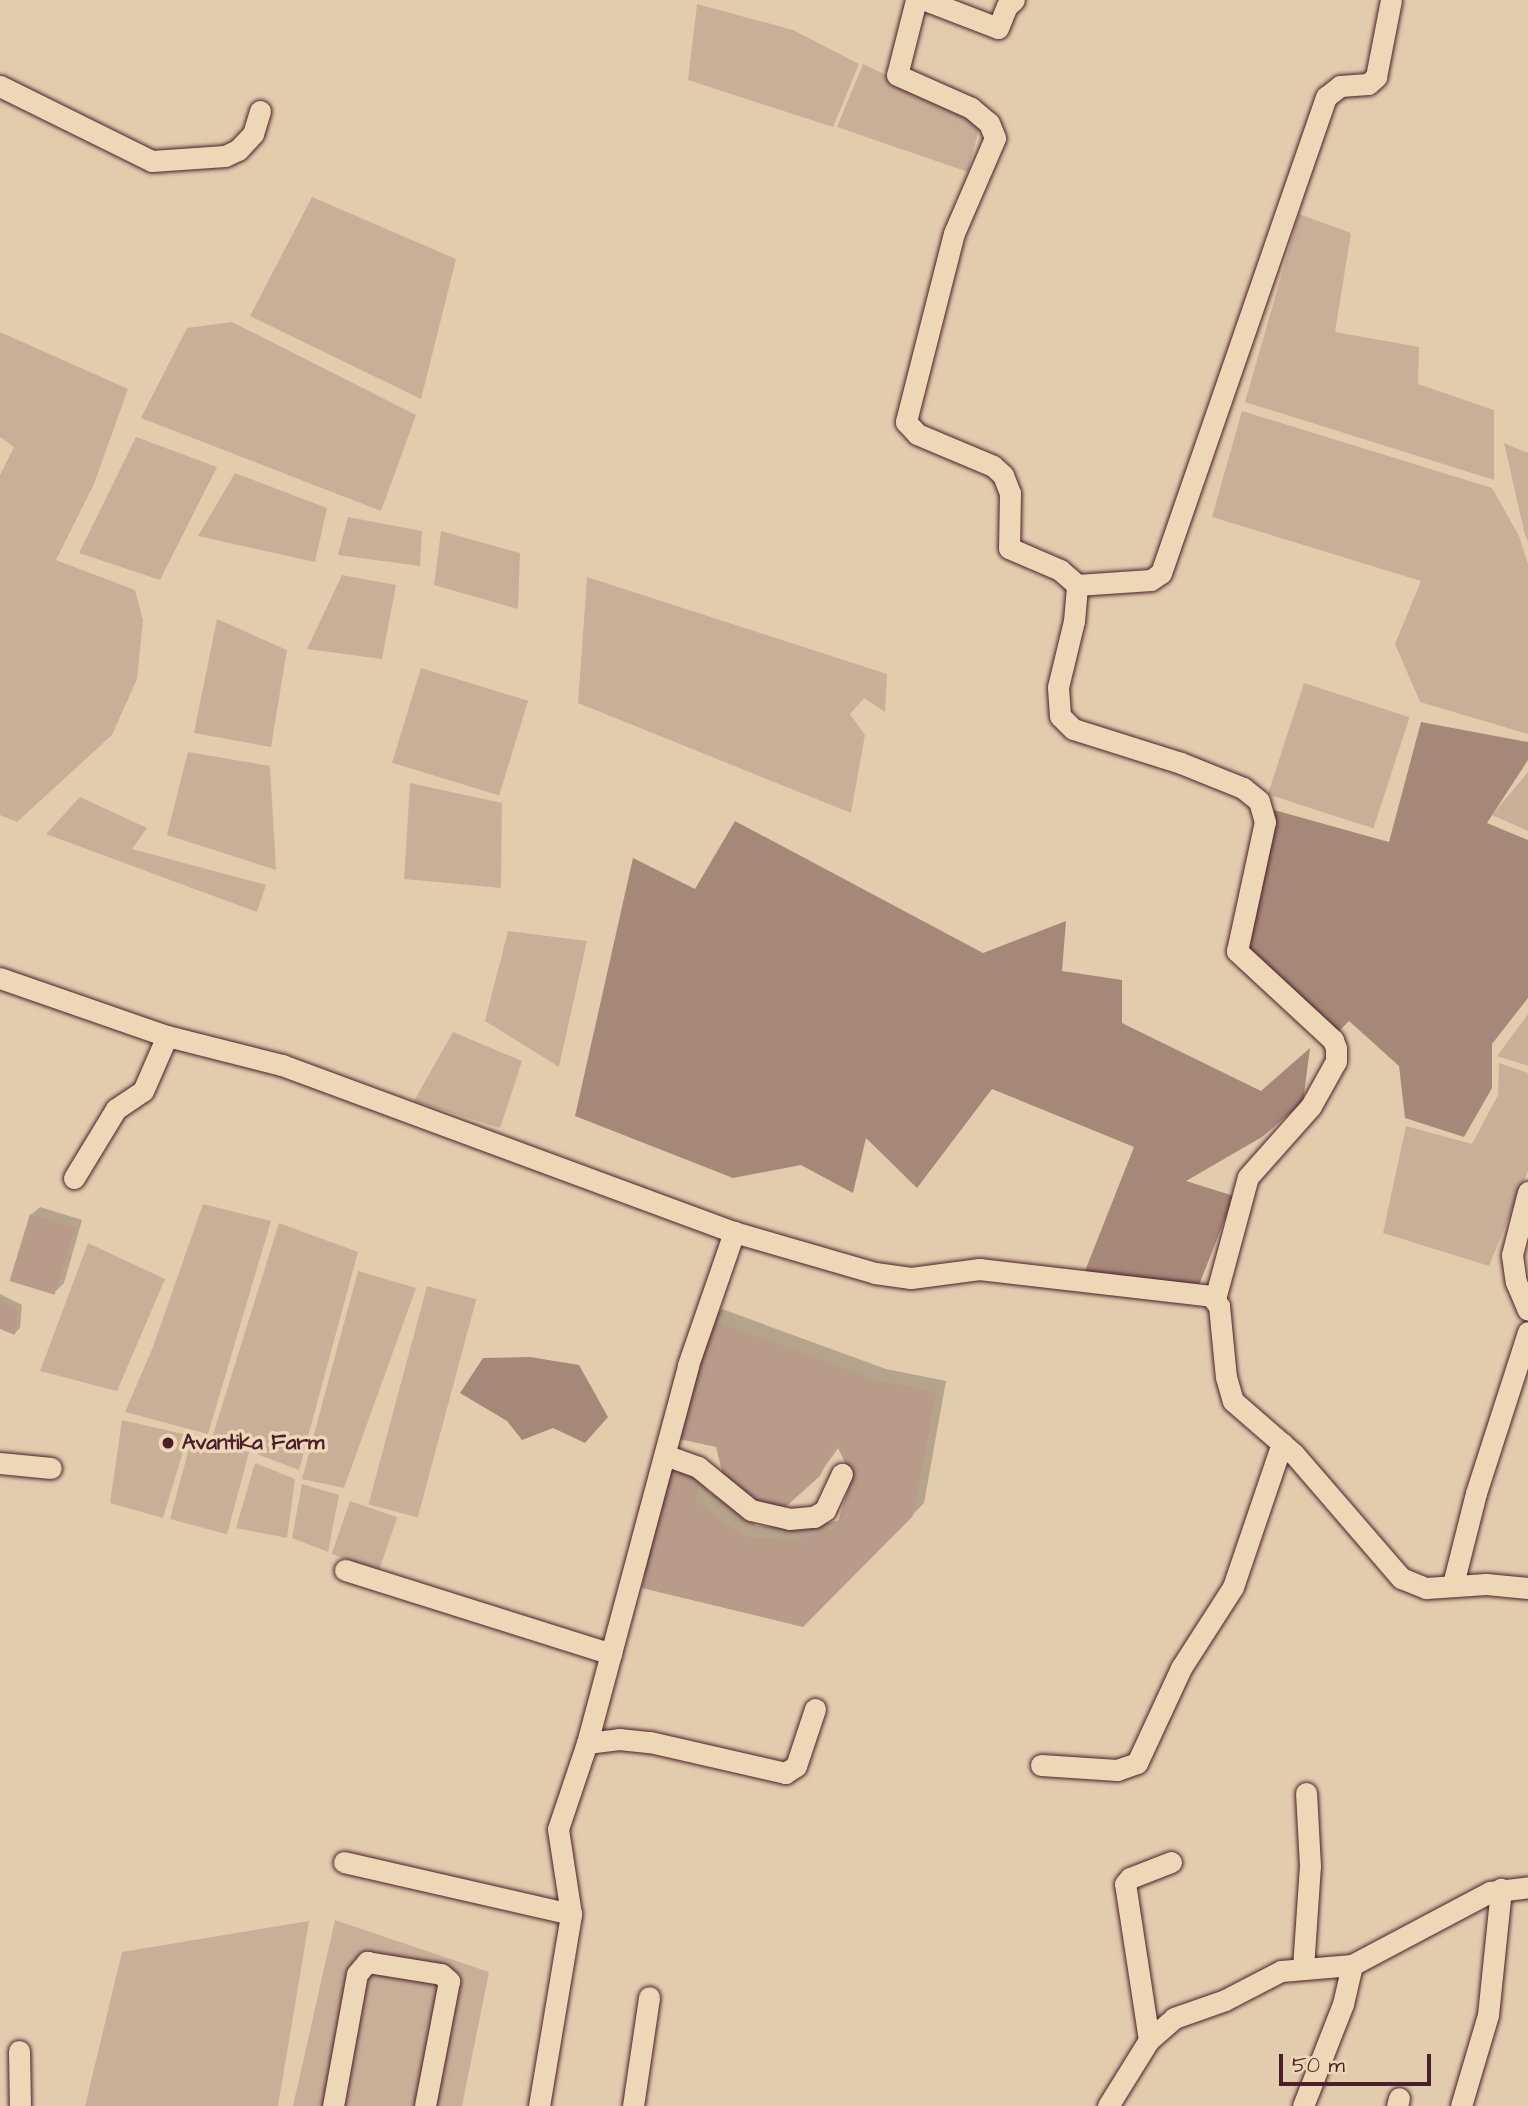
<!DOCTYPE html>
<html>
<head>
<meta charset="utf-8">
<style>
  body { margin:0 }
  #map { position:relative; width:1528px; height:2106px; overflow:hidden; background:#e3ccae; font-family:"Architects Daughter",sans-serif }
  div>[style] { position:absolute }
  .green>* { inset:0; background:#caaf98; transform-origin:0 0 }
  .water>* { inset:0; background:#a68879 }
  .shadow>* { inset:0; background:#0003 }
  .building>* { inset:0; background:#b89b89; transform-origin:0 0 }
  .roads { filter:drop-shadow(0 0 2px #4a1f2b) drop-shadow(0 0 2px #4a1f2b) }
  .street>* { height:21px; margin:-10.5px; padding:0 10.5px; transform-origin:10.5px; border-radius:10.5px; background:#edd7b6 }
  .dots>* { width:19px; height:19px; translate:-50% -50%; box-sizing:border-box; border:4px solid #edd7b6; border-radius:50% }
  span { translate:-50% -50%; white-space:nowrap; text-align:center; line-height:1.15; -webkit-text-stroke:7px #edd7b6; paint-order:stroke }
  .poi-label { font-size:21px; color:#4a1f2b; font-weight:700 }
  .left { translate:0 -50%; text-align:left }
  .scale { position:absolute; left:1279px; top:2054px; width:152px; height:32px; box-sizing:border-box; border:4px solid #4a1f2b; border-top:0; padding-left:9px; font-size:21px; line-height:24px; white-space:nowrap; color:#4a1f2b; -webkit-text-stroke:5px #edd7b6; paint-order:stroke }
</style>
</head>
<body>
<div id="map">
  <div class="green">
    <i style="clip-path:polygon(697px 4px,793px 30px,859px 64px,833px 127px,688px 80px)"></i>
    <i style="clip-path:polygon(863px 64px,981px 120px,968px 172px,837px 127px)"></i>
    <i style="clip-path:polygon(312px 197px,456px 259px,421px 399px,250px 316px)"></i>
    <i style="clip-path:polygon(1299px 214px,1351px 233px,1335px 332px,1419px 347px,1418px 384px,1494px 410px,1494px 480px,1245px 402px)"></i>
    <i style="clip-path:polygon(232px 322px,416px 415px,381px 511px,141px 418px,187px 328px)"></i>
    <i style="clip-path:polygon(0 332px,128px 389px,94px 484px,56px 560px,135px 590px,143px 620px,137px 679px,112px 735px,17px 822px,0 815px,0 475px,14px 447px,0 437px)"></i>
    <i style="clip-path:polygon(1242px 411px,1492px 488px,1519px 536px,1528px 564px,1528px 734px,1420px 702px,1395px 644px,1421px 581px,1212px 517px)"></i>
    <i style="clip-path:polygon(136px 437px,217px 467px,160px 580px,79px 553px)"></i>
    <i style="clip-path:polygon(1504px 443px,1528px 453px,1528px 542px,1525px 535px)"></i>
    <i style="clip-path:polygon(235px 473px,327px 508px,315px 562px,198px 536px)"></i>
    <i style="clip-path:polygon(348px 517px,422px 531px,420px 566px,338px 555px)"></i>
    <i style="clip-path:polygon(441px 531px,520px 553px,518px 609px,434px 585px)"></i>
    <i style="clip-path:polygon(342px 575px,396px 585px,382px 659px,307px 649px)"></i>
    <i style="clip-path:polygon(587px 577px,887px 674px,885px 712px,864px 698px,850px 714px,865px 735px,851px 813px,578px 703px)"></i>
    <i style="clip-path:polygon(217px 619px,287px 650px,271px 747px,194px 733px)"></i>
    <i style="left:421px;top:668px;width:112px;height:99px;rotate:17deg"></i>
    <i style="left:1304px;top:683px;width:111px;height:117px;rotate:18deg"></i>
    <i style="clip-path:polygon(188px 752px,270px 766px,276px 870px,167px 835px)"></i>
    <i style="clip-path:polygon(1528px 772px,1528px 831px,1492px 815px)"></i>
    <i style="clip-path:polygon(410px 783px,502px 803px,501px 888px,404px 879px)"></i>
    <i style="clip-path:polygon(80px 797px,147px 828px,132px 849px,266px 885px,257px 912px,46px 834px)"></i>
    <i style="clip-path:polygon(508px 931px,587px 941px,559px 1067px,485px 1021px)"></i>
    <i style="clip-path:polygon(1528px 1014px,1528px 1066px,1497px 1056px)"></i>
    <i style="clip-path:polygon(453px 1032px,522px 1061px,500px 1128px,414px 1101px)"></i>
    <i style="clip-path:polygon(1499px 1063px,1528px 1073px,1528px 1171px,1489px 1266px,1383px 1233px,1406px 1126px,1472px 1144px,1498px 1095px)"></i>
    <i style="clip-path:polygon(203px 1204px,271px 1221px,208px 1434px,125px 1412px,153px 1347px)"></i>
    <i style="clip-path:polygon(279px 1223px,358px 1252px,299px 1470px,259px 1455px,256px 1449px,212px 1438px)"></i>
    <i style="clip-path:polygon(88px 1243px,165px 1279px,117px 1391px,40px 1371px)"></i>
    <i style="clip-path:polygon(358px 1271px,416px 1288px,344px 1488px,302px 1479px)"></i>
    <i style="left:427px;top:1286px;width:51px;height:226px;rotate:15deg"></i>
    <i style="clip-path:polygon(122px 1420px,188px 1435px,163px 1518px,110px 1503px)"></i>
    <i style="left:192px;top:1437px;width:59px;height:85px;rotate:15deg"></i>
    <i style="clip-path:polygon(255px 1463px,295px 1479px,287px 1538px,236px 1528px)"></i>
    <i style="clip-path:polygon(302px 1484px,339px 1495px,328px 1552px,292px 1538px)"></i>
    <i style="left:350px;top:1501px;width:50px;height:56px;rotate:19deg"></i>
    <i style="clip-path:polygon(335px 1920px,489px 1972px,462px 2106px,293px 2106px)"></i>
    <i style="clip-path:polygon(309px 1921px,278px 2106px,85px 2106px,122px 1952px)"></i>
  </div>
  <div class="water">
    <i style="clip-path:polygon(1421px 722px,1528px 742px,1528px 760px,1487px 823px,1528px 840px,1528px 998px,1492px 1044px,1492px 1088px,1464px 1137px,1405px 1118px,1399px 1066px,1349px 1021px,1335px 1035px,1239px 951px,1274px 810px,1389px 842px)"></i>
    <i style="clip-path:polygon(735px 821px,983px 953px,1066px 921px,1062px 971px,1122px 980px,1122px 1023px,1261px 1091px,1310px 1048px,1303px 1102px,1262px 1137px,1186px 1181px,1234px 1196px,1199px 1285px,1083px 1276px,1134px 1147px,992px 1089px,917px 1188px,866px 1138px,853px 1193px,801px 1165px,733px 1178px,575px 1116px,633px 858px,695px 889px)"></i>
    <i style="clip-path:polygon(530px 1357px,579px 1365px,608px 1417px,585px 1443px,553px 1428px,522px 1440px,507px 1421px,460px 1393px,483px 1358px)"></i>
  </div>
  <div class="shadow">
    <i style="clip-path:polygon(40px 1207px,82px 1220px,64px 1283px,56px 1291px,31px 1215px)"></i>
    <i style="clip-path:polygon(0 1294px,22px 1305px,20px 1328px,15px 1333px,0 1327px)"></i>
    <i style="clip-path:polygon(722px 1309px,886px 1369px,946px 1381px,924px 1503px,803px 1625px,644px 1586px,667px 1468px,679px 1457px,707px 1481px,706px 1489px,757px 1526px,808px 1529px,840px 1520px,853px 1476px,839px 1447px,819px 1475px,710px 1320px)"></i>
  </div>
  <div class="building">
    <i style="left:30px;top:1214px;width:47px;height:70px;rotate:17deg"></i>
    <i style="clip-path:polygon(0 1302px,18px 1310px,15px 1335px,0 1329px)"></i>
    <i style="clip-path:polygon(709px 1319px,874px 1380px,936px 1392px,913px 1516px,803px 1627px,642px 1588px,666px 1467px,700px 1477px,695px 1501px,745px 1537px,795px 1540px,836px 1528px,852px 1477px,836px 1444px,820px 1476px,781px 1511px,726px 1488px,716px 1447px,679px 1439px)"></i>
  </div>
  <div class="roads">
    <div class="street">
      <i style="left:916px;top:0;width:77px;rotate:104.2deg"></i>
      <i style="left:897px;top:75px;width:81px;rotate:24deg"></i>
      <i style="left:971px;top:108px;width:23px;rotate:40deg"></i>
      <i style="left:989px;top:123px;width:16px;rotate:68deg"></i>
      <i style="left:995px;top:138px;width:103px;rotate:113.3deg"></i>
      <i style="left:954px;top:233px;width:195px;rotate:104.3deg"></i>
      <i style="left:906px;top:422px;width:16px;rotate:47deg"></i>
      <i style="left:917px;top:434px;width:82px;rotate:22.8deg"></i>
      <i style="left:993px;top:466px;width:13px;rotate:42deg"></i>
      <i style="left:1003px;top:475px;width:19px;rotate:69deg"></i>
      <i style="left:1010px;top:493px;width:55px;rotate:91deg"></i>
      <i style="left:1009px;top:548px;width:56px;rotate:23.3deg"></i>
      <i style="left:1060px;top:570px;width:23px;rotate:41deg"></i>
      <i style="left:925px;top:0;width:78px;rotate:21deg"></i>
      <i style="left:998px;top:28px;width:24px;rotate:-68deg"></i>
      <i style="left:1007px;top:6px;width:9px;rotate:-41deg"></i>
      <i style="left:0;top:86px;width:169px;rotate:26.3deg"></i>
      <i style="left:152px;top:161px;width:73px;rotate:-3.9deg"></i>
      <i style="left:225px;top:156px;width:14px;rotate:-25deg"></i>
      <i style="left:238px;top:150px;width:22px;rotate:-47deg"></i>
      <i style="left:253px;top:134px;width:24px;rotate:-73deg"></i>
      <i style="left:0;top:978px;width:177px;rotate:19.2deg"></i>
      <i style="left:167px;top:1036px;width:119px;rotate:14.2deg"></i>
      <i style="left:282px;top:1065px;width:482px;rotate:20.3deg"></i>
      <i style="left:734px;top:1232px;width:147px;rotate:16.2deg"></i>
      <i style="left:875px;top:1273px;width:36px;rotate:8deg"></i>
      <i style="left:911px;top:1278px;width:69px;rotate:-7.5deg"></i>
      <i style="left:979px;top:1269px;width:234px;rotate:6.6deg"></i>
      <i style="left:1211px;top:1296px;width:13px;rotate:51deg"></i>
      <i style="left:1219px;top:1306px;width:71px;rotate:84.4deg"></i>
      <i style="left:1226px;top:1377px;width:25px;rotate:74deg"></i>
      <i style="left:1233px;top:1401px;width:81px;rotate:41deg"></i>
      <i style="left:1294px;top:1454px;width:164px;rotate:49.2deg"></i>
      <i style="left:1401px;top:1578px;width:27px;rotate:22deg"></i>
      <i style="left:1426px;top:1588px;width:60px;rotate:-3.8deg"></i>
      <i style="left:1486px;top:1584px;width:42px;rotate:5.4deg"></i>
      <i style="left:74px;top:1178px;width:81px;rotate:-58.7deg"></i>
      <i style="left:116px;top:1109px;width:32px;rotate:-34deg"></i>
      <i style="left:143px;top:1091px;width:60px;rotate:-66.4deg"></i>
      <i style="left:1528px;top:1192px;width:65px;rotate:104.3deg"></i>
      <i style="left:1512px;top:1255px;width:27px;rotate:82deg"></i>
      <i style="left:1516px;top:1282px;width:30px;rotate:67deg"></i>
      <i style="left:1215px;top:1299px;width:126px;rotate:-74.9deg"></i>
      <i style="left:1248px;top:1177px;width:95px;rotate:-48.4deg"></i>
      <i style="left:1311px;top:1106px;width:51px;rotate:-60.9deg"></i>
      <i style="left:1336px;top:1061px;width:13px;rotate:-90deg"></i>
      <i style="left:1336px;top:1048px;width:9px;rotate:-111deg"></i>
      <i style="left:1333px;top:1040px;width:131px;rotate:-137.2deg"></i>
      <i style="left:1237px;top:951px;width:132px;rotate:-77.8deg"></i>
      <i style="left:1265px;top:822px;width:22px;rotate:-106deg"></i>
      <i style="left:1259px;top:801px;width:21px;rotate:-141deg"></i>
      <i style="left:1243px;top:788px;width:67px;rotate:-158deg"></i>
      <i style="left:1181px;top:763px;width:113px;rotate:-162.5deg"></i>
      <i style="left:1073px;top:729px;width:18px;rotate:-135deg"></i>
      <i style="left:1060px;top:716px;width:29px;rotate:-94deg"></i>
      <i style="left:1058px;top:687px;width:68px;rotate:-76.4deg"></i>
      <i style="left:1074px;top:621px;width:36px;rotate:-85deg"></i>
      <i style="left:1077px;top:585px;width:74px;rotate:-3.9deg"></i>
      <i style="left:1151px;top:580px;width:12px;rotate:-35deg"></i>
      <i style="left:1161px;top:573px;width:504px;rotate:-70.88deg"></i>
      <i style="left:1326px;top:97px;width:18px;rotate:-38deg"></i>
      <i style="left:1340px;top:86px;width:28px;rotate:-4deg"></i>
      <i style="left:1368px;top:84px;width:11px;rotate:-41deg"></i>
      <i style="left:1376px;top:77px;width:78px;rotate:-79deg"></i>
      <i style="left:665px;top:1455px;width:35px;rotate:20deg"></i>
      <i style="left:698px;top:1467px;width:68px;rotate:39.1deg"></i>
      <i style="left:751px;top:1510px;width:39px;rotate:13deg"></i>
      <i style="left:789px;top:1519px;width:25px;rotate:-5deg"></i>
      <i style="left:814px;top:1517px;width:13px;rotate:-32deg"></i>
      <i style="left:825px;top:1510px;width:40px;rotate:-65deg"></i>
      <i style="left:0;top:1463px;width:51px;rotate:5.6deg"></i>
      <i style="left:345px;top:1570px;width:279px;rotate:17.5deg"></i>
      <i style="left:1453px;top:1584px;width:94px;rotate:-75.8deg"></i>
      <i style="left:1476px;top:1493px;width:169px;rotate:-72.1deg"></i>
      <i style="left:587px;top:1743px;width:32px;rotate:-7deg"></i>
      <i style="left:619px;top:1739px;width:31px;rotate:6deg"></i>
      <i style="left:650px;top:1742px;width:139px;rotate:12.9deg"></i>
      <i style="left:785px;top:1773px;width:13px;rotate:-32deg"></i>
      <i style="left:796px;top:1766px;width:60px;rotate:-71.6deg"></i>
      <i style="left:1041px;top:1765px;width:76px;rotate:3.8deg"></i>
      <i style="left:1117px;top:1770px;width:21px;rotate:-19deg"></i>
      <i style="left:1137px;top:1763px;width:105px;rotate:-65.1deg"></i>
      <i style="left:1181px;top:1668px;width:96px;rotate:-57.3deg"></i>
      <i style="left:1233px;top:1587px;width:152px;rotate:-71.2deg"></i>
      <i style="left:344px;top:1862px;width:233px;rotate:12.9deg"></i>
      <i style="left:1303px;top:1968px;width:102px;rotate:-86.1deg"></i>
      <i style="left:1310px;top:1866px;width:73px;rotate:-93.1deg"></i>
      <i style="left:1149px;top:2040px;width:158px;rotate:-98.7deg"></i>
      <i style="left:1125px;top:1884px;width:8px;rotate:-50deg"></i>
      <i style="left:1130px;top:1878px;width:44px;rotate:-21.3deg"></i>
      <i style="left:19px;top:2051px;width:55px;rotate:89deg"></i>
      <i style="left:333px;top:2106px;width:134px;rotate:-79.7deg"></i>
      <i style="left:357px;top:1974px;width:16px;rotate:-50deg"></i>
      <i style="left:367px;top:1962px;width:75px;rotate:9.2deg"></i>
      <i style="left:441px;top:1974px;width:11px;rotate:41deg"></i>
      <i style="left:449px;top:1981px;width:127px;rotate:100.9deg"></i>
      <i style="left:539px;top:2106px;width:195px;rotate:-80.5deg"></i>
      <i style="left:571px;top:1914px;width:86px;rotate:-98.7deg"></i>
      <i style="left:558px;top:1829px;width:91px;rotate:-71.4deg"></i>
      <i style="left:587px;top:1743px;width:391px;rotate:-75deg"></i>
      <i style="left:688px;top:1365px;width:141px;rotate:-70.9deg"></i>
      <i style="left:633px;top:2106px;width:110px;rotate:-81.6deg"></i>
      <i style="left:1108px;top:2106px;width:78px;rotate:-58.2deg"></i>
      <i style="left:1149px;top:2040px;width:33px;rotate:-41deg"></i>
      <i style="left:1174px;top:2018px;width:54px;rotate:-19.4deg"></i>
      <i style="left:1225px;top:2000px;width:63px;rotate:-27.4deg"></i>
      <i style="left:1281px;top:1971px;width:71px;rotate:-4.8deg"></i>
      <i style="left:1352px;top:1965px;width:156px;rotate:-27.9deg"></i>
      <i style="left:1490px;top:1892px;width:38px;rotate:-7deg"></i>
      <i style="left:1303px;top:2106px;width:110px;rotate:-68.6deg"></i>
      <i style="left:1343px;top:2004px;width:40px;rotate:-77deg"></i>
      <i style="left:1397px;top:2106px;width:8px;rotate:-76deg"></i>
      <i style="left:1461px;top:2106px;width:95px;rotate:-73.5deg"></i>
      <i style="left:1488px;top:2015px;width:127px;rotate:-84.1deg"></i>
    </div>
  </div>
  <div class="dots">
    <i style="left:168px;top:1443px;background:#4a1f2b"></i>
  </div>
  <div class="poi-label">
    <span class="left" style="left:182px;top:1443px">Avantika Farm</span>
  </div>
  <div class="scale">50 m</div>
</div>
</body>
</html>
